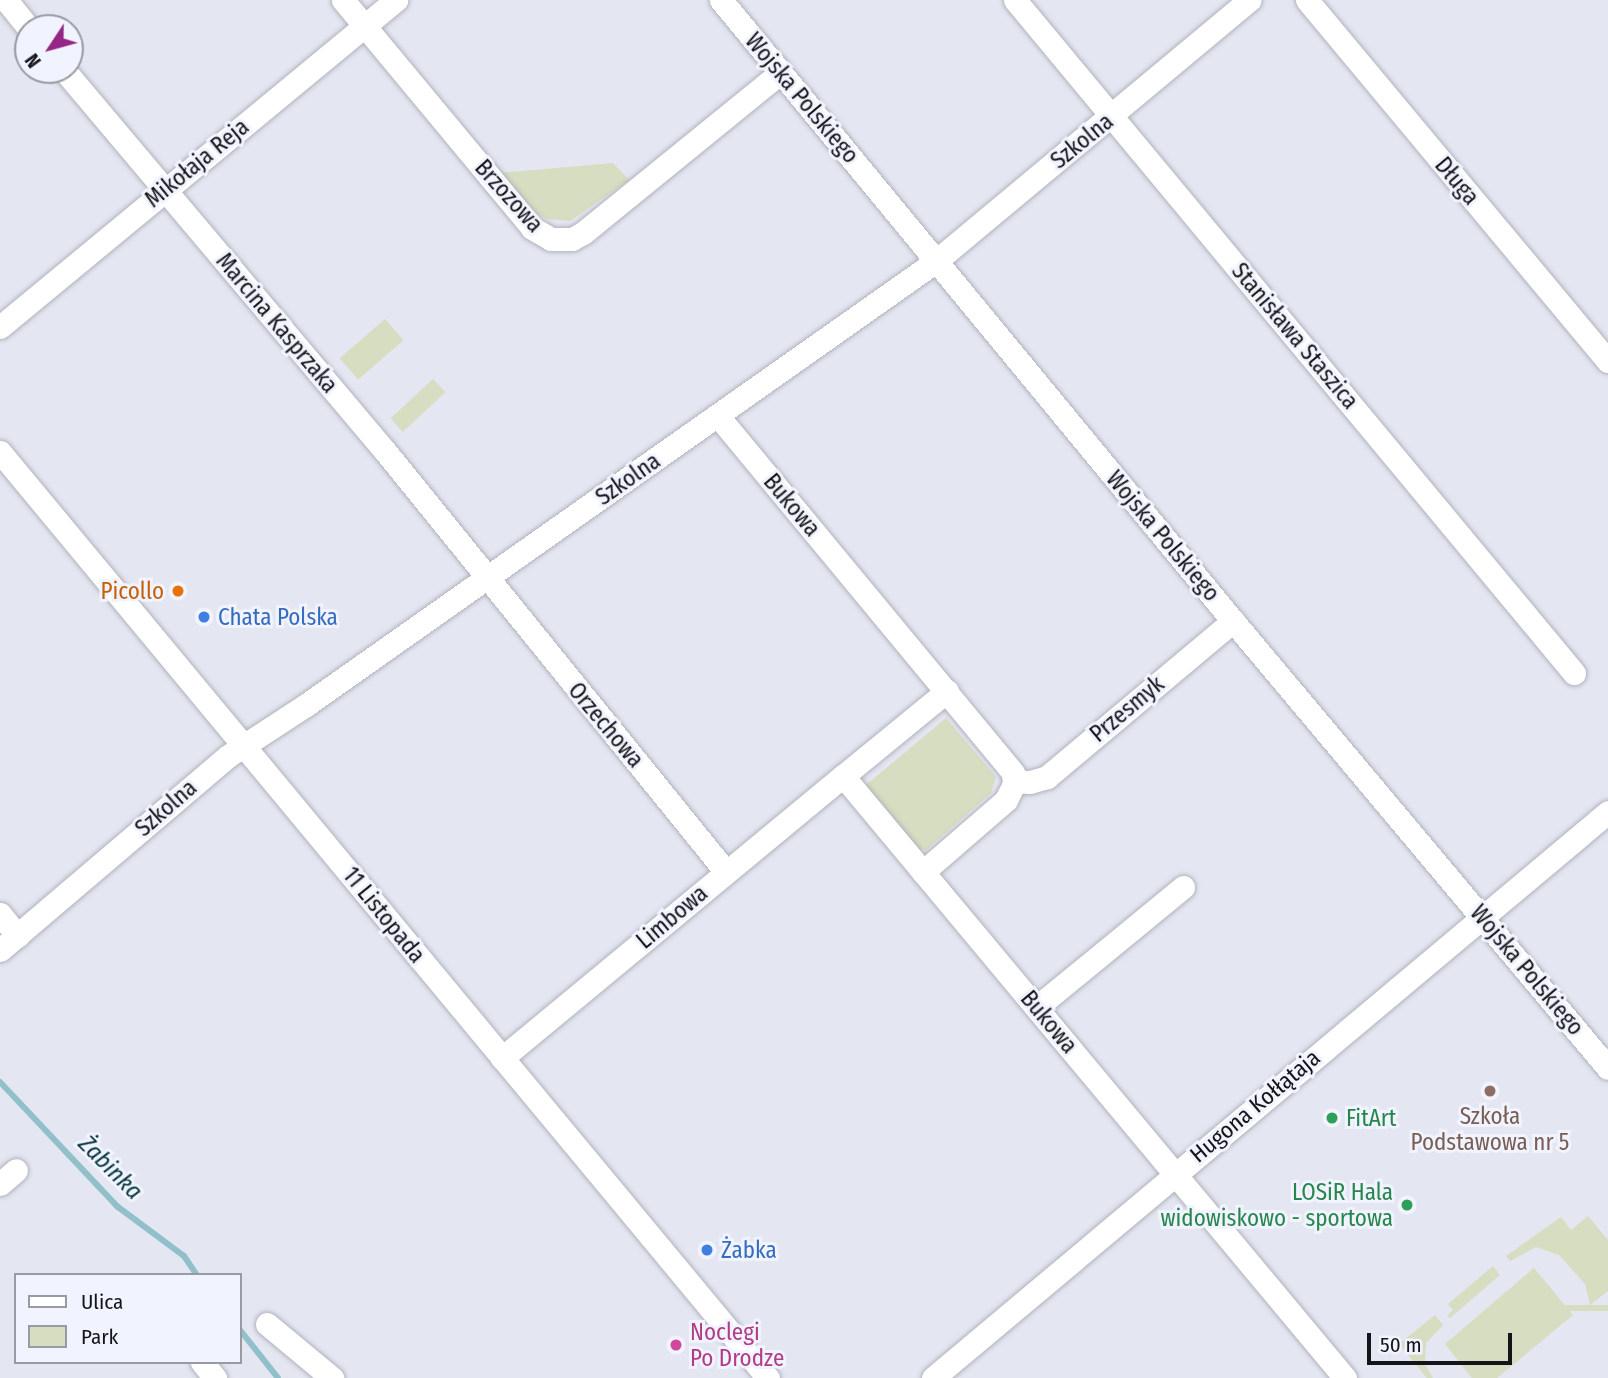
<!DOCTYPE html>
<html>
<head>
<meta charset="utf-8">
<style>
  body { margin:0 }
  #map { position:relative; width:1608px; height:1378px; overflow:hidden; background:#e4e6f1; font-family:"Fira Sans Condensed",sans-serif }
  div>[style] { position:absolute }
  .green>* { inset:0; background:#d6ddc0; transform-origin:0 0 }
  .stream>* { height:6px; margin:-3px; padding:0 3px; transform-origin:3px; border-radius:3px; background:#91c0ca }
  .roads { filter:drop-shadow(0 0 2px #b0b3bc) drop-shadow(0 0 2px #b0b3bc) }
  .minor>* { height:23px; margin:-11.5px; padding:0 11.5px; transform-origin:11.5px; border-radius:11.5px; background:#fff }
  .dots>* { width:19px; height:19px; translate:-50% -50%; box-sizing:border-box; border:4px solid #f1f4fe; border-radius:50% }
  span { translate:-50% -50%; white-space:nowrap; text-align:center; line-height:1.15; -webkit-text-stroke:6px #f1f4fe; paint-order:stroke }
  .street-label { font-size:23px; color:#141518 }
  .food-label { font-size:23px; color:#c56008 }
  .right { translate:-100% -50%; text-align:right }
  .shop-label { font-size:23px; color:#366cbe }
  .left { translate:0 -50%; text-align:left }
  .education-label { font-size:23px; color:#785e54 }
  .leisure-label { font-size:23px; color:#27864d }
  .hotel-label { font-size:23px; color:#b23c85 }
  .water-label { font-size:24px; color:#07363e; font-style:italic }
  .legend { position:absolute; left:14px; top:1273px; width:228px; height:91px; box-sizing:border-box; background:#f1f4fe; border:2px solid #999ba2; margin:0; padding:9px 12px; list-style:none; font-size:21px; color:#141518 }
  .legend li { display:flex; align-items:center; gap:14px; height:35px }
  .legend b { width:35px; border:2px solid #999ba2 }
  .north { position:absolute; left:14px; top:14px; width:70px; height:70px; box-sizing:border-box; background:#f1f4fe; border:2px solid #999ba2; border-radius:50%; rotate:234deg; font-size:19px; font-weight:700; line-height:28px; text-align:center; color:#141518 }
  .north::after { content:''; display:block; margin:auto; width:24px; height:32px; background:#962686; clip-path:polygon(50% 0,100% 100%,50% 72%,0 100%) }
  .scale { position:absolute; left:1367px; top:1333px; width:145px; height:32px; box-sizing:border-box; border:4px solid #141518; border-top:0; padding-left:9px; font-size:21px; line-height:24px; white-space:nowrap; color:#141518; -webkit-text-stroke:5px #f1f4fe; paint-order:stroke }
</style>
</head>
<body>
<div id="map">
  <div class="green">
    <i style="clip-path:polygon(613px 163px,629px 180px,570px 221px,547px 219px,535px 213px,500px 173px)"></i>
    <i style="left:385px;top:319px;width:28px;height:60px;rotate:49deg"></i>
    <i style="left:433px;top:379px;width:18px;height:58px;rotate:47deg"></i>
    <i style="clip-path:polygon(946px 718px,996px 777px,991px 793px,926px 850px,919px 849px,866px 785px)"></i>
    <i style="clip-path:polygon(1588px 1216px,1608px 1240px,1608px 1291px,1590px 1305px,1585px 1284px,1559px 1255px,1536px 1247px,1510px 1261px,1506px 1256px,1561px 1217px,1571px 1230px)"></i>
    <i style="clip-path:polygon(1493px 1266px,1500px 1275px,1450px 1318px,1447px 1316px,1453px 1310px,1448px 1304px)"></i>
    <i style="clip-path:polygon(1534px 1268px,1573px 1315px,1497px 1378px,1472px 1378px,1445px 1344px)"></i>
    <i style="left:1608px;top:1305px;width:6px;height:113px;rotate:90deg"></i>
    <i style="clip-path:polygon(1435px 1315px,1443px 1325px,1426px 1343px,1425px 1364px,1433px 1378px,1427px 1378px,1399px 1344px)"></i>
  </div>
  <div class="stream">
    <i style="left:0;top:1082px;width:172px;rotate:46.7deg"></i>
    <i style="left:118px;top:1207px;width:82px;rotate:36.6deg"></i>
    <i style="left:184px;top:1256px;width:23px;rotate:56deg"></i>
    <i style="left:240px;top:1330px;width:61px;rotate:51.6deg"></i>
  </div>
  <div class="roads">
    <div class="minor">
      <i style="left:6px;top:0;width:36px;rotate:51deg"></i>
      <i style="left:343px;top:0;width:296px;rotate:50.3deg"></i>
      <i style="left:532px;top:228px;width:22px;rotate:30deg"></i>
      <i style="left:551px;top:239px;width:21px"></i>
      <i style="left:572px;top:239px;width:13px;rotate:-29deg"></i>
      <i style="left:583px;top:233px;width:255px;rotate:-39.1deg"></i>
      <i style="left:721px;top:0;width:805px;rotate:50.5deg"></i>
      <i style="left:1233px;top:621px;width:583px;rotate:50.01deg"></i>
      <i style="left:1015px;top:0;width:875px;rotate:50.29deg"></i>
      <i style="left:1307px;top:0;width:470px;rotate:50.2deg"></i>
      <i style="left:64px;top:70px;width:498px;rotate:49.9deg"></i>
      <i style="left:385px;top:451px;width:542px;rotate:50.99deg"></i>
      <i style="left:0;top:327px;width:514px;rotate:-39.55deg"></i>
      <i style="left:718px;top:416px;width:463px;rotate:50.4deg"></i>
      <i style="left:1013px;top:773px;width:11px;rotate:85deg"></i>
      <i style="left:1014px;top:784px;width:18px;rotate:117deg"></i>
      <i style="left:1006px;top:800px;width:110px;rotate:139.1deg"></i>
      <i style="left:0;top:452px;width:1203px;rotate:50.33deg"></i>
      <i style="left:947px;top:691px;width:134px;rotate:140.7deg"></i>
      <i style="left:843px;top:776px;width:784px;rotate:50.18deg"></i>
      <i style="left:1014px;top:781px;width:16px;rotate:4deg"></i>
      <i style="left:1030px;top:782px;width:18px;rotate:-16deg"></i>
      <i style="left:1047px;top:777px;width:243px;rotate:-40deg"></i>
      <i style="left:0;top:914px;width:28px;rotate:51deg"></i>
      <i style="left:0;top:950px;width:299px;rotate:-40.4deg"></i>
      <i style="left:228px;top:756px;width:93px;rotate:-33.2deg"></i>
      <i style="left:306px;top:705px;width:771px;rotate:-35.17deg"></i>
      <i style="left:936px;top:261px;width:408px;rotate:-39.8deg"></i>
      <i style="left:1037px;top:1007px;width:189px;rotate:-39.4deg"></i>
      <i style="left:502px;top:1058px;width:442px;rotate:-39.6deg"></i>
      <i style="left:0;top:1184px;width:21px;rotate:-41deg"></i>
      <i style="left:267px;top:1324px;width:85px;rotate:39.7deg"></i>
      <i style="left:202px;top:1362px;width:21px;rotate:51deg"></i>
      <i style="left:933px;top:1378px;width:881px;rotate:-39.98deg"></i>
    </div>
  </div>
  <div class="dots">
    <i style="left:178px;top:591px;background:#e8710a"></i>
    <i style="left:204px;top:617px;background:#3f7fe0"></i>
    <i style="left:1490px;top:1091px;background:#8d6e63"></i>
    <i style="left:1332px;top:1118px;background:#2e9e5b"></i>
    <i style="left:1407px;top:1205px;background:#2e9e5b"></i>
    <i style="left:707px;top:1250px;background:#3f7fe0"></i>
    <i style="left:676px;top:1345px;background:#d1479c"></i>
  </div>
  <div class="street-label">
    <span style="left:802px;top:98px;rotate:50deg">Wojska Polskiego</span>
    <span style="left:1082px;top:141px;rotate:-39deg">Szkolna</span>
    <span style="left:197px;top:163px;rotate:-39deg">Mikołaja Reja</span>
    <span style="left:1457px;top:181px;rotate:50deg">Długa</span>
    <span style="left:509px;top:196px;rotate:48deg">Brzozowa</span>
    <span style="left:277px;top:323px;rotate:50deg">Marcina Kasprzaka</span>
    <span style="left:1295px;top:336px;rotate:50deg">Stanisława Staszica</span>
    <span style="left:628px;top:479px;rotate:-35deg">Szkolna</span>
    <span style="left:792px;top:505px;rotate:50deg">Bukowa</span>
    <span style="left:1163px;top:536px;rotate:50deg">Wojska Polskiego</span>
    <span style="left:1127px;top:709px;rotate:-40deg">Przesmyk</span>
    <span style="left:606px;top:725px;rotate:50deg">Orzechowa</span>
    <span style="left:166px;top:808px;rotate:-41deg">Szkolna</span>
    <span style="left:384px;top:915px;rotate:51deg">11 Listopada</span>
    <span style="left:672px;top:917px;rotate:-40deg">Limbowa</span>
    <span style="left:1527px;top:970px;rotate:50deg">Wojska Polskiego</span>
    <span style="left:1049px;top:1022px;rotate:50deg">Bukowa</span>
    <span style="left:1255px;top:1106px;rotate:-40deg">Hugona Kołłątaja</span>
  </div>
  <div class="food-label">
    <span class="right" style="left:164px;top:591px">Picollo</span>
  </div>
  <div class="shop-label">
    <span class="left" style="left:218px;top:617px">Chata Polska</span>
    <span class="left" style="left:721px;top:1250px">Żabka</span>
  </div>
  <div class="education-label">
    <span style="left:1490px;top:1129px">Szkoła<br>Podstawowa nr 5</span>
  </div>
  <div class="leisure-label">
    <span class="left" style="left:1346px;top:1118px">FitArt</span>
    <span class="right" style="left:1393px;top:1205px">LOSiR Hala<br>widowiskowo - sportowa</span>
  </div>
  <div class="hotel-label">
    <span class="left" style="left:690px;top:1345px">Noclegi<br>Po Drodze</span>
  </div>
  <div class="water-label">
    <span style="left:110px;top:1168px;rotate:45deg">Żabinka</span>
  </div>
  <ul class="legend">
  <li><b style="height:9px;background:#fff"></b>Ulica</li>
  <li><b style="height:19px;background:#d6ddc0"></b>Park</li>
  </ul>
  <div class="north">N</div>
  <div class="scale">50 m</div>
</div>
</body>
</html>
